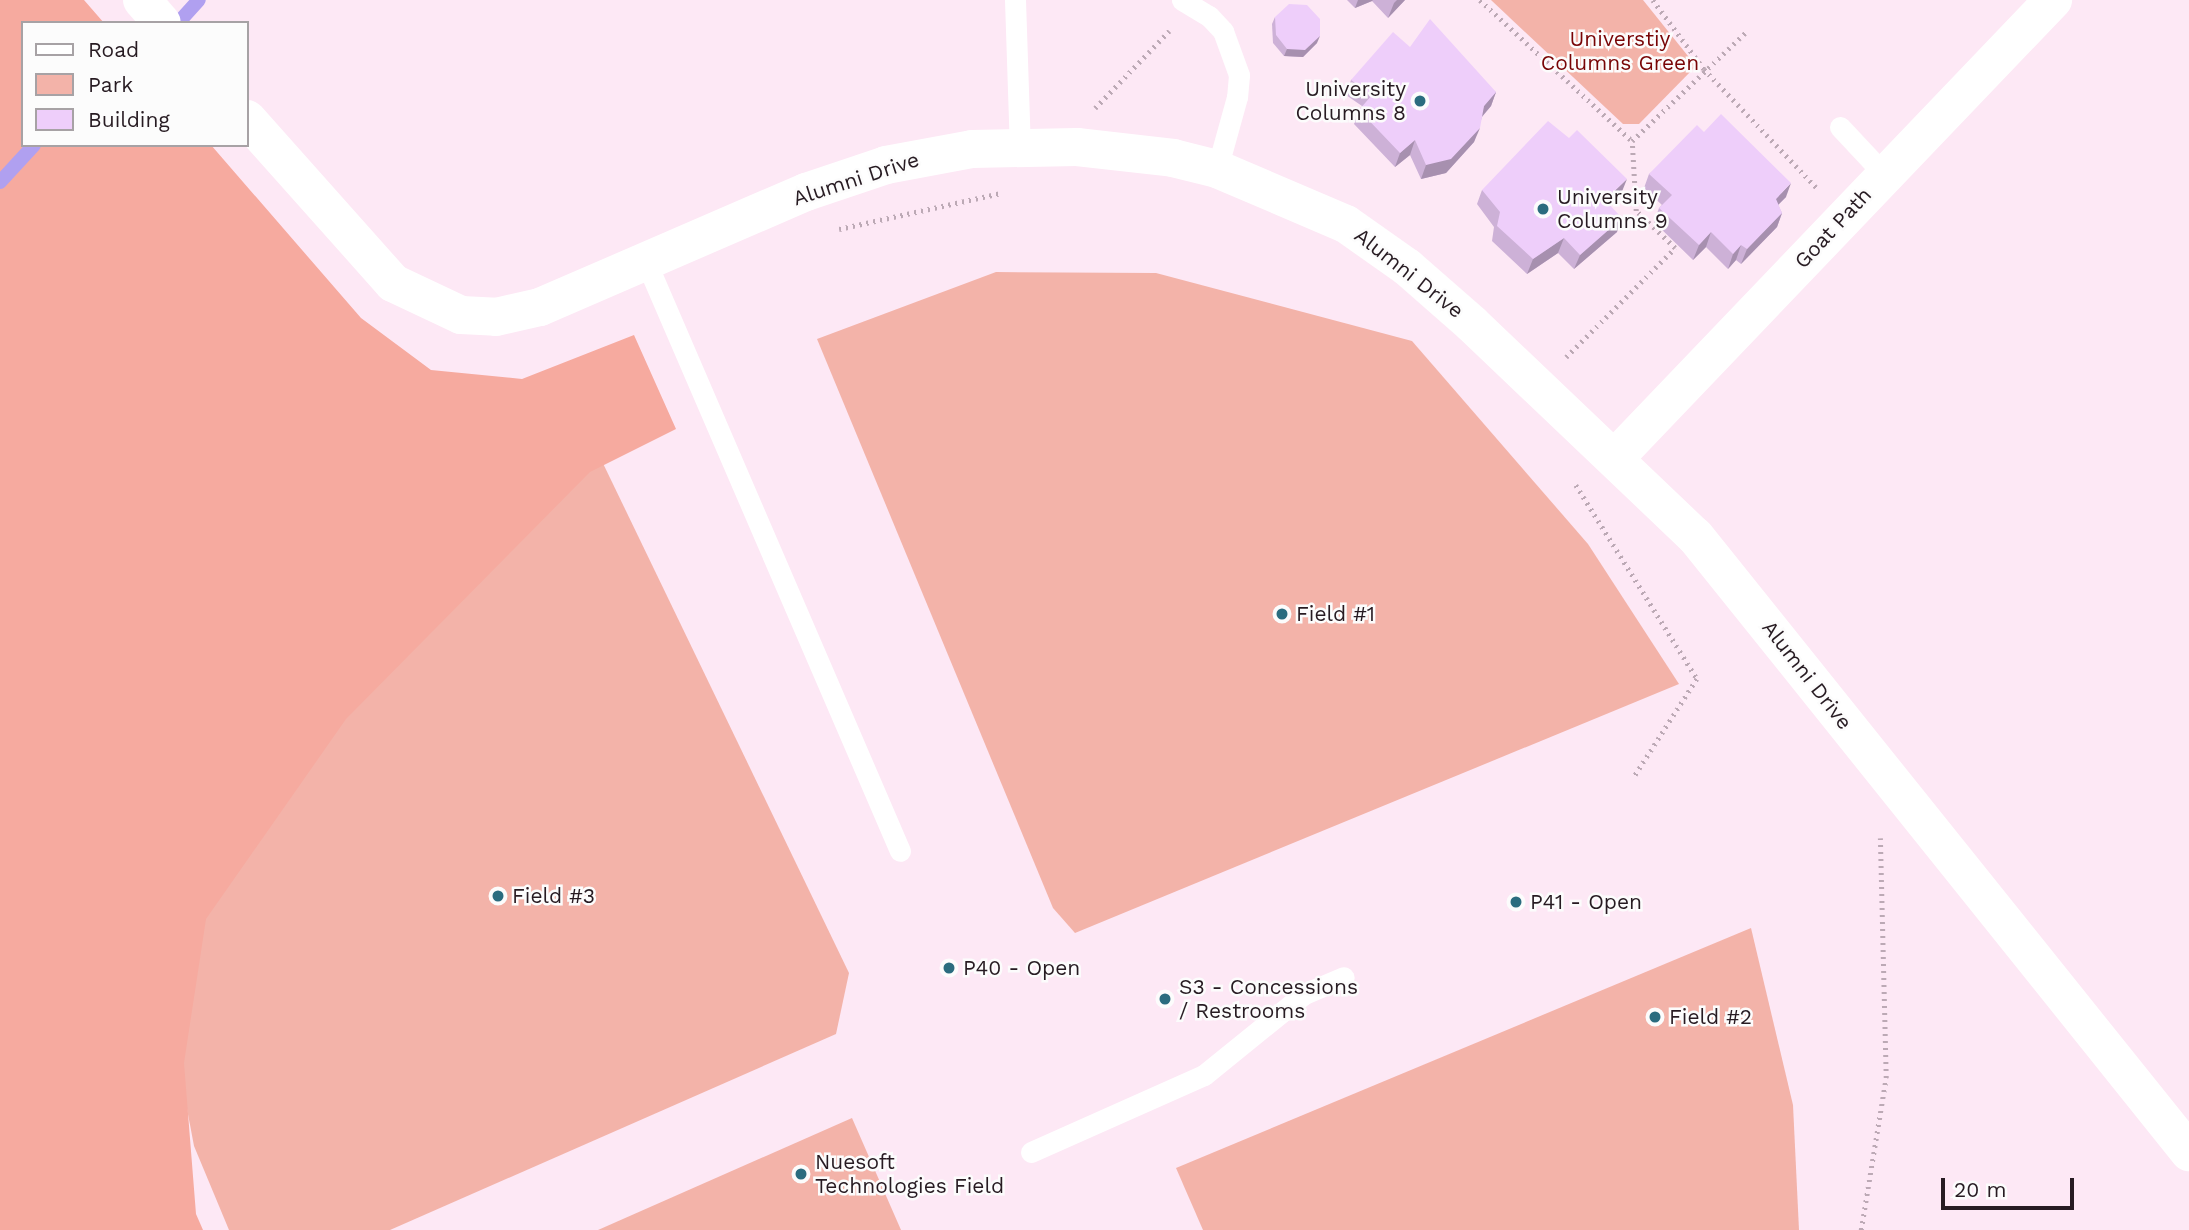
<!DOCTYPE html>
<html>
<head>
<meta charset="utf-8">
<style>
  body { margin:0 }
  #map { position:relative; width:2189px; height:1230px; overflow:hidden; background:#fde8f5; font-family:"Work Sans",sans-serif }
  div>[style] { position:absolute }
  .green>* { inset:0; background:#f3b3a9 }
  .forest>* { inset:0; background:#f6aa9f }
  .stream>* { height:14px; margin:-7px; padding:0 7px; transform-origin:7px; border-radius:7px; background:#b0a0f0 }
  .path>* { height:4.5px; margin-top:-2.25px; transform-origin:0; background:repeating-linear-gradient(90deg,#bca9b5 0 2px,transparent 0 7px) }
  .lane>* { height:21px; margin:-10.5px; padding:0 10.5px; transform-origin:10.5px; border-radius:10.5px; background:#fff }
  .street>* { height:38px; margin:-19px; padding:0 19px; transform-origin:19px; border-radius:19px; background:#fff }
  .wall>* { inset:0; background:#cdb1d7 }
  .shaded-wall>* { inset:0; background:#a790af }
  .building>* { inset:0; background:#eecefa }
  .dots>* { width:19px; height:19px; translate:-50% -50%; box-sizing:border-box; border:4px solid #fcfcfc; border-radius:50% }
  span { translate:-50% -50%; white-space:nowrap; text-align:center; line-height:1.15; -webkit-text-stroke:5px #fcfcfc; paint-order:stroke }
  .park-label { font-size:21px; color:#780405 }
  .poi-label { font-size:21px; color:#271b22 }
  .right { translate:-100% -50%; text-align:right }
  .left { translate:0 -50%; text-align:left }
  .street-label { font-size:21px; color:#271b22 }
  .legend { position:absolute; left:21px; top:21px; width:228px; height:126px; box-sizing:border-box; background:#fcfcfc; border:2px solid #a7a2a5; margin:0; padding:9px 12px; list-style:none; font-size:21px; color:#271b22 }
  .legend li { display:flex; align-items:center; gap:14px; height:35px }
  .legend b { width:35px; border:2px solid #a7a2a5 }
  .scale { position:absolute; left:1941px; top:1178px; width:133px; height:32px; box-sizing:border-box; border:4px solid #271b22; border-top:0; padding-left:9px; font-size:21px; line-height:24px; white-space:nowrap; color:#271b22; -webkit-text-stroke:5px #fcfcfc; paint-order:stroke }
</style>
</head>
<body>
<div id="map">
  <div class="green">
    <i style="clip-path:polygon(1491px 0,1643px 0,1696px 66px,1639px 124px,1623px 124px)"></i>
    <i style="clip-path:polygon(996px 272px,1156px 273px,1412px 341px,1588px 544px,1679px 684px,1075px 933px,1053px 908px,817px 339px)"></i>
    <i style="clip-path:polygon(584px 424px,849px 973px,836px 1034px,390px 1230px,229px 1230px,194px 1146px,167px 1003px,197px 819px)"></i>
    <i style="clip-path:polygon(1751px 928px,1793px 1105px,1799px 1230px,1203px 1230px,1176px 1168px)"></i>
    <i style="clip-path:polygon(852px 1118px,901px 1230px,598px 1230px)"></i>
  </div>
  <div class="forest">
    <i style="clip-path:polygon(0 0,84px 0,104px 23px,23px 23px,23px 145px,211px 145px,361px 318px,431px 370px,522px 379px,634px 335px,676px 429px,590px 472px,346px 719px,206px 919px,184px 1063px,196px 1214px,203px 1230px,0 1230px)"></i>
  </div>
  <div class="stream">
    <i style="left:178px;top:23px;width:31px;rotate:-48deg"></i>
    <i style="left:0;top:182px;width:50px;rotate:-47.4deg"></i>
  </div>
  <div class="path">
    <i style="left:1480px;top:0;width:207px;rotate:42.8deg"></i>
    <i style="left:1632px;top:141px;width:158px;rotate:-43.7deg"></i>
    <i style="left:1653px;top:0;width:86px;rotate:53.5deg"></i>
    <i style="left:1704px;top:69px;width:164px;rotate:46.5deg"></i>
    <i style="left:1095px;top:108px;width:107px;rotate:-46.1deg"></i>
    <i style="left:839px;top:229px;width:166px;rotate:-12.5deg"></i>
    <i style="left:1566px;top:357px;width:154px;rotate:-45deg"></i>
    <i style="left:1675px;top:248px;width:54px;rotate:-136.5deg"></i>
    <i style="left:1636px;top:211px;width:70px;rotate:-93.3deg"></i>
    <i style="left:1576px;top:485px;width:229px;rotate:58deg"></i>
    <i style="left:1697px;top:679px;width:117px;rotate:122.7deg"></i>
    <i style="left:1861px;top:1230px;width:154px;rotate:-80.7deg"></i>
    <i style="left:1886px;top:1078px;width:240px;rotate:-91.4deg"></i>
  </div>
  <div class="lane">
    <i style="left:1015px;top:0;width:147px;rotate:88.1deg"></i>
    <i style="left:1182px;top:0;width:31px;rotate:31deg"></i>
    <i style="left:1209px;top:16px;width:21px;rotate:47deg"></i>
    <i style="left:1223px;top:31px;width:47px;rotate:70deg"></i>
    <i style="left:1239px;top:75px;width:22px;rotate:95deg"></i>
    <i style="left:1237px;top:97px;width:75px;rotate:105.5deg"></i>
    <i style="left:1840px;top:127px;width:64px;rotate:46.9deg"></i>
    <i style="left:647px;top:264px;width:639px;rotate:66.68deg"></i>
    <i style="left:1031px;top:1152px;width:189px;rotate:-24deg"></i>
    <i style="left:1204px;top:1075px;width:129px;rotate:-39deg"></i>
    <i style="left:1304px;top:994px;width:43px;rotate:-23deg"></i>
  </div>
  <div class="street">
    <i style="left:142px;top:0;width:30px;rotate:49deg"></i>
    <i style="left:247px;top:119px;width:220px;rotate:48.3deg"></i>
    <i style="left:393px;top:283px;width:75px;rotate:25.2deg"></i>
    <i style="left:461px;top:315px;width:35px;rotate:3deg"></i>
    <i style="left:496px;top:317px;width:45px;rotate:-12.8deg"></i>
    <i style="left:540px;top:307px;width:290px;rotate:-23.4deg"></i>
    <i style="left:806px;top:192px;width:84px;rotate:-18.6deg"></i>
    <i style="left:886px;top:165px;width:87px;rotate:-10.5deg"></i>
    <i style="left:972px;top:149px;width:105px;rotate:-1.1deg"></i>
    <i style="left:1077px;top:147px;width:97px;rotate:6.5deg"></i>
    <i style="left:1173px;top:158px;width:45px;rotate:14deg"></i>
    <i style="left:1217px;top:169px;width:140px;rotate:23.1deg"></i>
    <i style="left:1346px;top:224px;width:75px;rotate:35.2deg"></i>
    <i style="left:1407px;top:267px;width:86px;rotate:41.2deg"></i>
    <i style="left:1472px;top:324px;width:308px;rotate:43.6deg"></i>
    <i style="left:1695px;top:536px;width:790px;rotate:51.27deg"></i>
    <i style="left:1615px;top:458px;width:634px;rotate:-46.28deg"></i>
  </div>
  <div class="wall">
    <i style="clip-path:polygon(1347px 0,1405px 0,1388px 18px,1372px 1px,1355px 8px)"></i>
    <i style="clip-path:polygon(1275px 17px,1317px 43px,1303px 57px,1284px 56px,1273px 43px,1272px 24px)"></i>
    <i style="clip-path:polygon(1410px 47px,1496px 92px,1491px 106px,1482px 117px,1474px 142px,1446px 173px,1421px 179px,1410px 155px,1395px 167px,1354px 124px,1359px 110px,1362px 106px,1346px 95px,1351px 80px)"></i>
    <i style="clip-path:polygon(1704px 132px,1786px 197px,1778px 205px,1782px 213px,1777px 227px,1741px 264px,1736px 260px,1728px 269px,1706px 247px,1693px 260px,1654px 222px,1659px 208px,1662px 205px,1644px 188px,1649px 174px)"></i>
    <i style="clip-path:polygon(1482px 190px,1621px 194px,1610px 205px,1617px 232px,1574px 269px,1558px 253px,1527px 274px,1492px 241px,1494px 227px,1477px 204px)"></i>
  </div>
  <div class="shaded-wall">
    <i style="clip-path:polygon(1358px 0,1373px 0,1372px 1px,1355px 8px)"></i>
    <i style="clip-path:polygon(1397px 0,1405px 0,1388px 18px,1394px 3px)"></i>
    <i style="clip-path:polygon(1320px 36px,1317px 43px,1303px 57px,1284px 56px,1287px 49px)"></i>
    <i style="clip-path:polygon(1496px 92px,1491px 106px,1479px 120px,1484px 106px)"></i>
    <i style="clip-path:polygon(1480px 128px,1474px 142px,1446px 173px,1421px 179px,1426px 165px)"></i>
    <i style="clip-path:polygon(1415px 140px,1410px 155px,1395px 167px,1400px 153px)"></i>
    <i style="clip-path:polygon(1627px 179px,1621px 194px,1600px 214px,1605px 200px)"></i>
    <i style="clip-path:polygon(1791px 183px,1786px 197px,1770px 213px,1776px 199px)"></i>
    <i style="clip-path:polygon(1782px 213px,1777px 227px,1741px 264px,1747px 249px)"></i>
    <i style="clip-path:polygon(1622px 218px,1617px 232px,1574px 269px,1580px 255px)"></i>
    <i style="clip-path:polygon(1711px 232px,1706px 247px,1693px 260px,1699px 245px)"></i>
    <i style="clip-path:polygon(1564px 238px,1558px 253px,1527px 274px,1533px 259px)"></i>
    <i style="clip-path:polygon(1741px 245px,1736px 260px,1728px 269px,1733px 254px)"></i>
  </div>
  <div class="building">
    <i style="clip-path:polygon(1289px 4px,1307px 5px,1320px 19px,1320px 36px,1305px 50px,1287px 49px,1276px 35px,1275px 17px)"></i>
    <i style="clip-path:polygon(1430px 19px,1496px 92px,1484px 106px,1480px 128px,1451px 159px,1426px 165px,1415px 140px,1400px 153px,1359px 110px,1372px 95px,1351px 80px,1393px 32px,1410px 47px)"></i>
    <i style="clip-path:polygon(1721px 114px,1791px 183px,1776px 199px,1782px 213px,1747px 249px,1741px 245px,1733px 254px,1711px 232px,1699px 245px,1659px 208px,1672px 195px,1649px 174px,1697px 125px,1704px 132px)"></i>
    <i style="clip-path:polygon(1548px 121px,1569px 138px,1577px 130px,1627px 179px,1605px 200px,1622px 218px,1580px 255px,1564px 238px,1533px 259px,1497px 226px,1500px 212px,1482px 190px)"></i>
  </div>
  <div class="dots">
    <i style="left:1420px;top:101px;background:#2b6c7f"></i>
    <i style="left:1543px;top:209px;background:#2b6c7f"></i>
    <i style="left:1282px;top:614px;background:#2b6c7f"></i>
    <i style="left:498px;top:896px;background:#2b6c7f"></i>
    <i style="left:1516px;top:902px;background:#2b6c7f"></i>
    <i style="left:949px;top:968px;background:#2b6c7f"></i>
    <i style="left:1165px;top:999px;background:#2b6c7f"></i>
    <i style="left:1655px;top:1017px;background:#2b6c7f"></i>
    <i style="left:801px;top:1174px;background:#2b6c7f"></i>
  </div>
  <div class="park-label">
    <span style="left:1620px;top:51px">Universtiy<br>Columns Green</span>
  </div>
  <div class="poi-label">
    <span class="right" style="left:1406px;top:101px">University<br>Columns 8</span>
    <span class="left" style="left:1557px;top:209px">University<br>Columns 9</span>
    <span class="left" style="left:1296px;top:614px">Field #1</span>
    <span class="left" style="left:512px;top:896px">Field #3</span>
    <span class="left" style="left:1530px;top:902px">P41 - Open</span>
    <span class="left" style="left:963px;top:968px">P40 - Open</span>
    <span class="left" style="left:1179px;top:999px">S3 - Concessions<br>/ Restrooms</span>
    <span class="left" style="left:1669px;top:1017px">Field #2</span>
    <span class="left" style="left:815px;top:1174px">Nuesoft<br>Technologies Field</span>
  </div>
  <div class="street-label">
    <span style="left:856px;top:179px;rotate:-18deg">Alumni Drive</span>
    <span style="left:1833px;top:228px;rotate:-47deg">Goat Path</span>
    <span style="left:1409px;top:273px;rotate:38deg">Alumni Drive</span>
    <span style="left:1807px;top:675px;rotate:52deg">Alumni Drive</span>
  </div>
  <ul class="legend">
  <li><b style="height:9px;background:#fff"></b>Road</li>
  <li><b style="height:19px;background:#f3b3a9"></b>Park</li>
  <li><b style="height:19px;background:#eecefa"></b>Building</li>
  </ul>
  <div class="scale">20 m</div>
</div>
</body>
</html>
